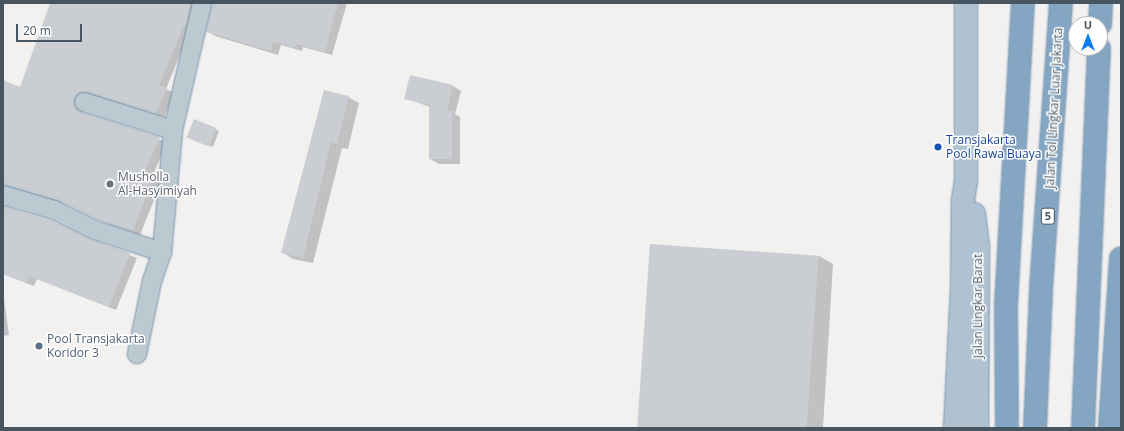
<!DOCTYPE html>
<html>
<head>
<meta charset="utf-8">
<style>
  body { margin:0 }
  #map { position:relative; width:1124px; height:431px; overflow:hidden; background:#f3f0f0; font-family:"Open Sans",sans-serif }
  div>[style] { position:absolute }
  .shadow>* { inset:0; background:#0003 }
  .building>* { inset:0; background:#caced3; transform-origin:0 0 }
  .roads { filter:drop-shadow(0 0 1px #6f91ae) drop-shadow(0 0 1px #6f91ae) }
  .minor>* { height:18px; margin:-9px; padding:0 9px; transform-origin:9px; border-radius:9px; background:#bdc9d0 }
  .primary>* { height:22px; margin:-11px; padding:0 11px; transform-origin:11px; border-radius:11px; background:#aec2d1 }
  .motorway>* { height:22px; margin:-11px; padding:0 11px; transform-origin:11px; border-radius:11px; background:#84a6c2 }
  .dots>* { width:11px; height:11px; translate:-50% -50%; box-sizing:border-box; border:2px solid #fff; border-radius:50% }
  span { translate:-50% -50%; white-space:nowrap; text-align:center; line-height:1.15; -webkit-text-stroke:3px #fff; paint-order:stroke }
  .shield-label span { padding:1px 3px; background:#fff; border:1px solid; border-radius:3px; -webkit-text-stroke-width:0 }
  .shield-label { font-size:11px; color:#46555f; font-weight:700 }
  .street-label { font-size:12px; color:#46555f }
  .transit-label { font-size:12px; color:#164399 }
  .left { translate:0 -50%; text-align:left }
  .worship-label { font-size:12px; color:#5b616d }
  .service-label { font-size:12px; color:#4e5e75 }
  .frame { position:absolute; inset:0; border:4px solid #46555f; pointer-events:none }
  .north { position:absolute; left:1068px; top:16px; width:40px; height:40px; box-sizing:border-box; background:#fff; border:1px solid #b5bbbf; border-radius:50%; rotate:0deg; font-size:11px; font-weight:700; line-height:16px; text-align:center; color:#46555f }
  .north::after { content:''; display:block; margin:auto; width:14px; height:18px; background:#0b7df1; clip-path:polygon(50% 0,100% 100%,50% 72%,0 100%) }
  .scale { position:absolute; left:16px; top:24px; width:66px; height:18px; box-sizing:border-box; border:2px solid #46555f; border-top:0; padding-left:5px; font-size:12px; line-height:14px; white-space:nowrap; color:#46555f; -webkit-text-stroke:3px #fff; paint-order:stroke }
</style>
</head>
<body>
<div id="map">
  <div class="shadow">
    <i style="clip-path:polygon(52px 3px,201px 3px,166px 89px,174px 93px,164px 117px,95px 96px,84px 98px,81px 110px,85px 114px,167px 142px,153px 175px,162px 180px,140px 235px,108px 224px,66px 204px,14px 189px,3px 192px,3px 81px,20px 88px)"></i>
    <i style="clip-path:polygon(213px 3px,347px 3px,332px 55px,303px 47px,302px 51px,281px 45px,278px 55px,215px 36px,207px 31px)"></i>
    <i style="clip-path:polygon(453px 86px,461px 91px,455px 114px,460px 117px,460px 164px,439px 164px,430px 159px,430px 107px,405px 98px)"></i>
    <i style="clip-path:polygon(348px 97px,359px 103px,348px 149px,342px 148px,313px 263px,293px 259px,282px 252px)"></i>
    <i style="clip-path:polygon(215px 129px,219px 131px,213px 147px,193px 140px)"></i>
    <i style="clip-path:polygon(3px 206px,137px 258px,116px 310px,37px 279px,34px 286px,3px 274px)"></i>
    <i style="clip-path:polygon(819px 256px,833px 264px,823px 428px,640px 428px)"></i>
    <i style="clip-path:polygon(3px 291px,9px 335px,3px 336px)"></i>
  </div>
  <div class="building">
    <i style="clip-path:polygon(50px 3px,191px 3px,186px 26px,184px 25px,159px 85px,167px 88px,156px 114px,87px 92px,77px 94px,74px 99px,76px 109px,81px 112px,160px 137px,145px 171px,155px 174px,133px 231px,99px 220px,57px 200px,3px 185px,3px 80px,20px 87px)"></i>
    <i style="clip-path:polygon(212px 3px,338px 3px,325px 52px,296px 44px,295px 48px,273px 42px,271px 51px,206px 32px)"></i>
    <i style="clip-path:polygon(410px 75px,453px 85px,447px 111px,452px 111px,452px 159px,429px 159px,429px 105px,404px 99px)"></i>
    <i style="clip-path:polygon(324px 90px,349px 96px,337px 144px,331px 142px,303px 258px,281px 253px)"></i>
    <i style="left:194px;top:119px;width:24px;height:20px;rotate:22deg"></i>
    <i style="clip-path:polygon(3px 206px,50px 220px,90px 239px,130px 253px,109px 307px,29px 276px,26px 283px,3px 274px)"></i>
    <i style="left:650px;top:244px;width:169px;height:184px;rotate:4deg"></i>
  </div>
  <div class="roads">
    <div class="minor">
      <i style="left:84px;top:102px;width:93px;rotate:17.5deg"></i>
      <i style="left:3px;top:195px;width:53px;rotate:16.4deg"></i>
      <i style="left:54px;top:210px;width:46px;rotate:26deg"></i>
      <i style="left:95px;top:230px;width:71px;rotate:18.2deg"></i>
      <i style="left:137px;top:354px;width:75px;rotate:-78.4deg"></i>
      <i style="left:152px;top:281px;width:31px;rotate:-71deg"></i>
      <i style="left:162px;top:252px;width:122px;rotate:-84.8deg"></i>
      <i style="left:173px;top:130px;width:130px;rotate:-77.1deg"></i>
    </div>
    <div class="primary">
      <i style="left:974px;top:214px;width:32px;rotate:83deg"></i>
      <i style="left:978px;top:246px;width:182px;rotate:90.3deg"></i>
      <i style="left:955px;top:428px;width:138px;rotate:-87.1deg"></i>
      <i style="left:962px;top:290px;width:90px;rotate:-89.4deg"></i>
      <i style="left:963px;top:200px;width:20px;rotate:-81deg"></i>
      <i style="left:966px;top:180px;width:177px;rotate:-90deg"></i>
    </div>
    <div class="motorway">
      <i style="left:1100px;top:24px;width:21px;rotate:-87deg"></i>
      <i style="left:1007px;top:428px;width:123px;rotate:-90.5deg"></i>
      <i style="left:1006px;top:305px;width:302px;rotate:-86.8deg"></i>
      <i style="left:1035px;top:428px;width:140px;rotate:-87.5deg"></i>
      <i style="left:1041px;top:288px;width:286px;rotate:-86deg"></i>
      <i style="left:1083px;top:428px;width:380px;rotate:-87.6deg"></i>
      <i style="left:1110px;top:428px;width:170px;rotate:-86.3deg"></i>
    </div>
  </div>
  <div class="dots">
    <i style="left:938px;top:147px;background:#1a4fb4"></i>
    <i style="left:110px;top:184px;background:#6b7280"></i>
    <i style="left:39px;top:346px;background:#5c6f8a"></i>
  </div>
  <div class="shield-label">
    <span style="left:1048px;top:216px">5</span>
  </div>
  <div class="street-label">
    <span style="left:1054px;top:108px;rotate:-87deg">Jalan Tol Lingkar Luar Jakarta</span>
    <span style="left:978px;top:306px;rotate:-90deg">Jalan Lingkar Barat</span>
  </div>
  <div class="transit-label">
    <span class="left" style="left:946px;top:147px">Transjakarta<br>Pool Rawa Buaya</span>
  </div>
  <div class="worship-label">
    <span class="left" style="left:118px;top:184px">Musholla<br>Al-Hasyimiyah</span>
  </div>
  <div class="service-label">
    <span class="left" style="left:47px;top:346px">Pool Transjakarta<br>Koridor 3</span>
  </div>
  <div class="frame"></div>
  <div class="north">U</div>
  <div class="scale">20 m</div>
</div>
</body>
</html>
